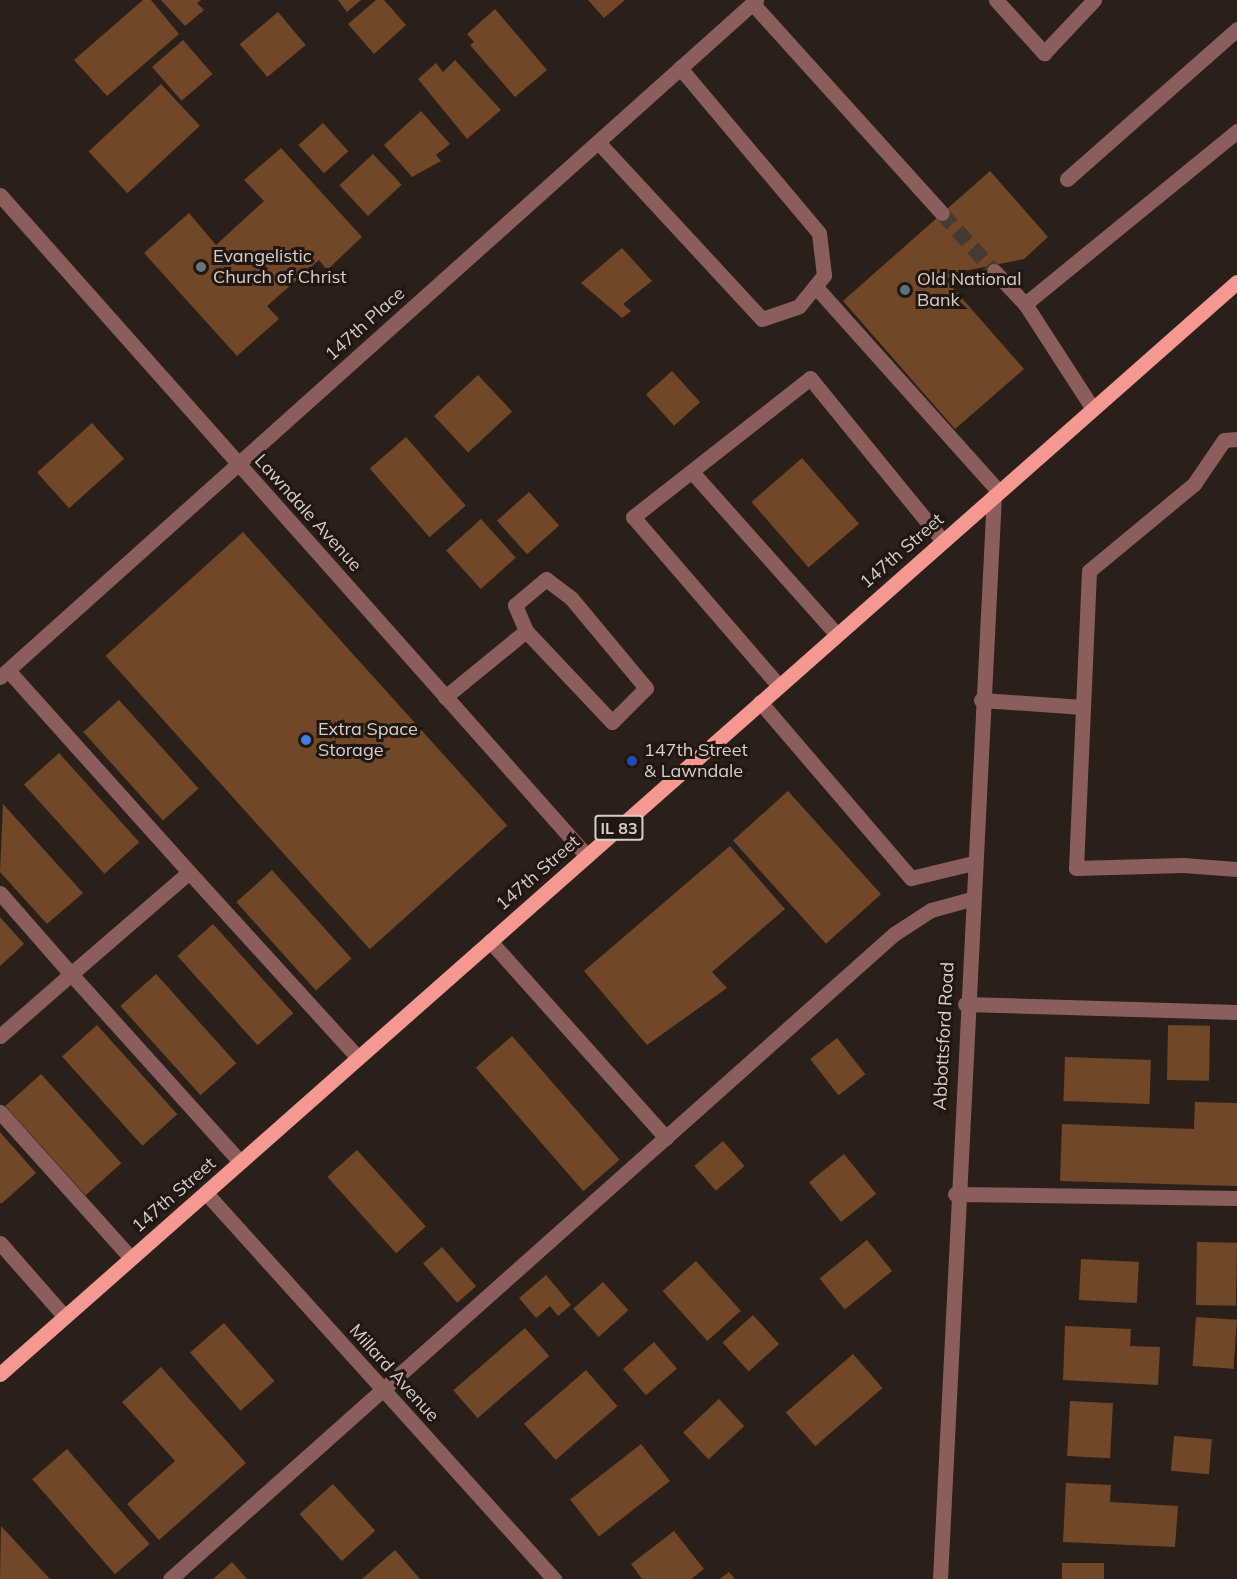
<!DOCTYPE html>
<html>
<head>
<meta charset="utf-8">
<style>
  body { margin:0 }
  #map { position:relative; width:1237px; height:1579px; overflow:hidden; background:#2b2019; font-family:Mulish,sans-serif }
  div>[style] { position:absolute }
  .building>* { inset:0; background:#714727; transform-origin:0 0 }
  .minor-tunnel>* { height:15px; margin-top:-7.5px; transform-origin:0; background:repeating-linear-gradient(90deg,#453a34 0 15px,transparent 0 23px) }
  .minor>* { height:15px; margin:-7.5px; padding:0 7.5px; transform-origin:7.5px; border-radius:7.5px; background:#8c5e5b }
  .major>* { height:15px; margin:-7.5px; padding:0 7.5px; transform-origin:7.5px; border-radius:7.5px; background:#f69892 }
  .dots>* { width:16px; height:16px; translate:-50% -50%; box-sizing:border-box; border:3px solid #211710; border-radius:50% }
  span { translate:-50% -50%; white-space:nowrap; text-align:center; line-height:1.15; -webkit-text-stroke:6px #211710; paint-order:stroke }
  .shield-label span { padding:2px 4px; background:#211710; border:2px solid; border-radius:4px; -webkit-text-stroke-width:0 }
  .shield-label { font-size:16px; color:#d7cfcb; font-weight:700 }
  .poi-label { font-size:18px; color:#d7cfcb }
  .left { translate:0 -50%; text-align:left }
  .street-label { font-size:18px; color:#d7cfcb }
</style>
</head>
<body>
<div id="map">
  <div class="building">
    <i style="clip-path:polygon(143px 0,151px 0,179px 34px,107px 96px,74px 60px)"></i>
    <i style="clip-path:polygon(161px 0,201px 0,197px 3px,204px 10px,185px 26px)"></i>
    <i style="clip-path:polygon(338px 0,361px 0,347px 12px)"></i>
    <i style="clip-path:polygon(376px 0,384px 0,406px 25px,374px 54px,348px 24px)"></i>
    <i style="clip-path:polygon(588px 0,625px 0,604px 18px)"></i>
    <i style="clip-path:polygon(495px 9px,547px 70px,515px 97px,470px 45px,474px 42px,467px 34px)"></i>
    <i style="left:278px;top:12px;width:43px;height:50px;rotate:50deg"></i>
    <i style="left:183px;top:40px;width:45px;height:41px;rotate:49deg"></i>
    <i style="clip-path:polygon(455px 60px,501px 110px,467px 139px,418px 79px,436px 63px,443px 72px)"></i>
    <i style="left:161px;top:84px;width:57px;height:99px;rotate:47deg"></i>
    <i style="clip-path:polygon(421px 111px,450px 144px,436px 155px,441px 161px,412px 177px,384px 145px)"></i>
    <i style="left:323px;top:123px;width:38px;height:33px;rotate:48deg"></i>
    <i style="clip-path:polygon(281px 148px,362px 237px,327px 270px,319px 260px,267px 306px,279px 319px,237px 356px,144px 253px,189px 213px,216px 245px,264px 201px,244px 180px)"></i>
    <i style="left:373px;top:154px;width:42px;height:46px;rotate:47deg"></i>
    <i style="clip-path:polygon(990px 171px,1048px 237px,1024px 259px,954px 273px,946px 280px,1024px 369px,955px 429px,843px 301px)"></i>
    <i style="clip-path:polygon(622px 248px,652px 281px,623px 304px,631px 311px,622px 318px,581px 283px)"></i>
    <i style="left:672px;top:371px;width:42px;height:35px;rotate:48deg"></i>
    <i style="left:478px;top:375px;width:50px;height:60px;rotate:47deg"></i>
    <i style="left:92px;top:423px;width:48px;height:74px;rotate:48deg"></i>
    <i style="left:406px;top:437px;width:91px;height:48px;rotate:49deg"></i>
    <i style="left:802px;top:458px;width:87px;height:67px;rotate:49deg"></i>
    <i style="left:529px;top:492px;width:45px;height:43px;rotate:48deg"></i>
    <i style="left:481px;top:519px;width:52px;height:47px;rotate:48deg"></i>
    <i style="left:243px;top:532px;width:395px;height:185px;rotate:48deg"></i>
    <i style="left:119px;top:700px;width:119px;height:48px;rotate:48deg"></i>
    <i style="left:59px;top:753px;width:120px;height:47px;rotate:48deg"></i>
    <i style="left:788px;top:791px;width:139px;height:74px;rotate:48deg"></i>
    <i style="clip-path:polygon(3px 804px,83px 893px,47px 924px,0 872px)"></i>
    <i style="clip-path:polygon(730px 846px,785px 909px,712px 972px,727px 988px,647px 1045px,584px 971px)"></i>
    <i style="left:272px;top:870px;width:119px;height:48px;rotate:48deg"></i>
    <i style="clip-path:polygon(0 917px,24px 944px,0 966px)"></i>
    <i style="left:213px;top:924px;width:120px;height:48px;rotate:48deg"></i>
    <i style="left:156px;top:974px;width:120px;height:48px;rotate:48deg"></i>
    <i style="left:97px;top:1025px;width:120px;height:47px;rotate:48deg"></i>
    <i style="left:1168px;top:1025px;width:42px;height:55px;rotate:1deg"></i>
    <i style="left:512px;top:1036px;width:164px;height:48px;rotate:49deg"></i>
    <i style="left:837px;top:1038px;width:46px;height:34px;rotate:52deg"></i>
    <i style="left:1065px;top:1057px;width:86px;height:44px;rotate:2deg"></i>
    <i style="left:41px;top:1074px;width:120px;height:48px;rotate:48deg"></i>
    <i style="clip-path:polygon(1195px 1102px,1237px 1103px,1237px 1186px,1060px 1181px,1062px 1124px,1194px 1129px)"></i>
    <i style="clip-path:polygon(0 1132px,36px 1173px,1px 1204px,0 1202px)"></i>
    <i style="left:723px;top:1141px;width:33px;height:38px;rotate:49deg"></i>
    <i style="left:357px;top:1150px;width:103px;height:40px;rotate:48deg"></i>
    <i style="left:844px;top:1154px;width:51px;height:45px;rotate:51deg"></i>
    <i style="left:867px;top:1240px;width:40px;height:61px;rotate:51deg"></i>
    <i style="left:1197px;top:1242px;width:40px;height:63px;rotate:1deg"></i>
    <i style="left:442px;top:1247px;width:52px;height:25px;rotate:49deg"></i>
    <i style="left:1081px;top:1259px;width:58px;height:41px;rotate:3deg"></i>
    <i style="left:696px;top:1261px;width:67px;height:45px;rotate:48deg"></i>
    <i style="clip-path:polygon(546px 1275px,571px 1305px,558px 1316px,550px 1306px,536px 1318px,519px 1298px)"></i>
    <i style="left:603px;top:1282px;width:38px;height:40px;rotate:48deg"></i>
    <i style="left:753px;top:1315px;width:39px;height:41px;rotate:48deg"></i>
    <i style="left:1196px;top:1317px;width:41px;height:49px;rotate:4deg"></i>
    <i style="left:224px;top:1323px;width:77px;height:45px;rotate:49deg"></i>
    <i style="clip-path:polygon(1065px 1326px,1131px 1329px,1130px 1346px,1160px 1347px,1158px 1385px,1063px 1380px)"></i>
    <i style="left:525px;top:1328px;width:37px;height:95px;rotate:49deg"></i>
    <i style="left:654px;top:1342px;width:35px;height:41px;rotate:49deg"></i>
    <i style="left:853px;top:1354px;width:45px;height:89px;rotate:49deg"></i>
    <i style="clip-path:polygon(161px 1367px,246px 1463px,159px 1540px,127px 1504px,175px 1461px,122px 1402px)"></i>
    <i style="left:586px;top:1370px;width:48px;height:82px;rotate:49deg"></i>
    <i style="left:719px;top:1399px;width:37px;height:49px;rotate:47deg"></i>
    <i style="left:1070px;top:1401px;width:43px;height:55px;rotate:3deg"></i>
    <i style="left:1174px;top:1436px;width:38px;height:35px;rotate:5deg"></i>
    <i style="left:641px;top:1444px;width:47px;height:90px;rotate:52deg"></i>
    <i style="left:67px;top:1449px;width:126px;height:46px;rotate:49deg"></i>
    <i style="clip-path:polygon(1066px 1483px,1111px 1485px,1110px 1502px,1178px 1506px,1175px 1547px,1063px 1542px)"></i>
    <i style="left:333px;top:1484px;width:63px;height:45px;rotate:48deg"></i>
    <i style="clip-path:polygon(1px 1526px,50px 1579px,0 1579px)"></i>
    <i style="clip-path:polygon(674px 1531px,704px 1569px,691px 1579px,642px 1579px,631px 1564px)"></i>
    <i style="clip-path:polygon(395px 1550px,420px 1579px,362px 1579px)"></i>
    <i style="clip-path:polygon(232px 1562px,247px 1579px,213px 1579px)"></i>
    <i style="left:1062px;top:1563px;width:42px;height:16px"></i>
    <i style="clip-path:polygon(729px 1572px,735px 1579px,720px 1579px)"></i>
  </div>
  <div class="minor-tunnel">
    <i style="left:942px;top:213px;width:78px;rotate:48.1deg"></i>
  </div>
  <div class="minor">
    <i style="left:996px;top:0;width:72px;rotate:47.8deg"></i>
    <i style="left:1044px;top:53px;width:73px;rotate:-46.7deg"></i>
    <i style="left:752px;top:3px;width:283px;rotate:47.9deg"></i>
    <i style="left:598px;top:142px;width:241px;rotate:47.2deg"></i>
    <i style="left:762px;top:319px;width:39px;rotate:-19deg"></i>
    <i style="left:799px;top:306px;width:40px;rotate:-51deg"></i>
    <i style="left:824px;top:275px;width:42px;rotate:-96.8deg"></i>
    <i style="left:819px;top:233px;width:216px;rotate:-130.1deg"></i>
    <i style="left:1067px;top:179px;width:227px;rotate:-41.4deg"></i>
    <i style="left:0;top:195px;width:884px;rotate:48.39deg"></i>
    <i style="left:994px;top:271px;width:45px;rotate:46.8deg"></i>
    <i style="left:815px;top:286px;width:276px;rotate:48.2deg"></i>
    <i style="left:1093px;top:409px;width:125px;rotate:-122.9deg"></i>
    <i style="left:1025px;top:304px;width:274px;rotate:-39.2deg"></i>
    <i style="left:1237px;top:439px;width:13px;rotate:176deg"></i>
    <i style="left:1224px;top:440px;width:53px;rotate:124.3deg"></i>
    <i style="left:1194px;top:484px;width:136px;rotate:140.4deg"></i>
    <i style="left:1089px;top:571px;width:297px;rotate:92.5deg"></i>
    <i style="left:1076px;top:868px;width:107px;rotate:-1.6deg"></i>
    <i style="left:1183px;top:865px;width:54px;rotate:4.2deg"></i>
    <i style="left:692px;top:472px;width:218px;rotate:48.3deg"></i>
    <i style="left:0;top:677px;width:1015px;rotate:-41.84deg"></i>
    <i style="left:779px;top:686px;width:223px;rotate:-130.8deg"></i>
    <i style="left:633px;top:517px;width:225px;rotate:-38.1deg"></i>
    <i style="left:810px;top:378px;width:210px;rotate:50.8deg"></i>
    <i style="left:445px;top:697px;width:104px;rotate:-39.2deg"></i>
    <i style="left:526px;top:631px;width:125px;rotate:46.6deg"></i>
    <i style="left:612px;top:722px;width:48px;rotate:-45deg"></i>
    <i style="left:646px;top:688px;width:117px;rotate:-129.8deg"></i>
    <i style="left:571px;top:598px;width:31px;rotate:-143deg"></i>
    <i style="left:546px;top:579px;width:40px;rotate:140deg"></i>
    <i style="left:515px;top:605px;width:28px;rotate:67deg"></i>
    <i style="left:981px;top:700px;width:102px;rotate:3.9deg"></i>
    <i style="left:760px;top:702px;width:232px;rotate:49.4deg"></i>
    <i style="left:911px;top:878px;width:64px;rotate:-13.6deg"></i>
    <i style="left:189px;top:872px;width:251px;rotate:47.7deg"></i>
    <i style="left:0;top:893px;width:108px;rotate:48.8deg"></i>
    <i style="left:71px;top:974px;width:156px;rotate:-40.8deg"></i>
    <i style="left:189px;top:872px;width:271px;rotate:-131.9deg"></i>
    <i style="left:490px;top:941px;width:264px;rotate:48.2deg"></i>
    <i style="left:965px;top:1004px;width:272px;rotate:1.7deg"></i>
    <i style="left:0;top:1036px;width:94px;rotate:-41.1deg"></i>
    <i style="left:71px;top:974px;width:253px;rotate:48deg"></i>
    <i style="left:0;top:1112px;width:196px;rotate:48.1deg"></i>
    <i style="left:206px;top:1193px;width:520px;rotate:47.96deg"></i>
    <i style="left:955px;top:1194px;width:282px;rotate:0.8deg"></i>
    <i style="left:0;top:1243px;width:98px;rotate:48.7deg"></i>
    <i style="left:170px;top:1579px;width:970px;rotate:-41.7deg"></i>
    <i style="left:894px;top:934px;width:44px;rotate:-33deg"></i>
    <i style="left:931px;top:910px;width:41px;rotate:-15.4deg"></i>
    <i style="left:940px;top:1579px;width:1084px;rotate:-87.15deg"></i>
  </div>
  <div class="major">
    <i style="left:0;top:1374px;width:1650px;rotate:-41.44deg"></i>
  </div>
  <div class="dots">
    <i style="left:201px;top:267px;background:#6b7280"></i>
    <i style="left:905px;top:290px;background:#5c6f8a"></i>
    <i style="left:306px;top:740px;background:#3f7fe0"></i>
    <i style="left:632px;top:761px;background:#1a4fb4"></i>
  </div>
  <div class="shield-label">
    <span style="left:619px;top:828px">IL 83</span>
  </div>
  <div class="poi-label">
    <span class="left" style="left:213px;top:267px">Evangelistic<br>Church of Christ</span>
    <span class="left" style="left:917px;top:290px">Old National<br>Bank</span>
    <span class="left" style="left:318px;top:740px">Extra Space<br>Storage</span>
    <span class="left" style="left:644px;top:761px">147th Street<br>&amp; Lawndale</span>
  </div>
  <div class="street-label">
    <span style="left:365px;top:324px;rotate:-42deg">147th Place</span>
    <span style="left:308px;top:513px;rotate:48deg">Lawndale Avenue</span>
    <span style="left:902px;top:551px;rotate:-41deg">147th Street</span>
    <span style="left:538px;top:873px;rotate:-41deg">147th Street</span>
    <span style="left:944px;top:1036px;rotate:-87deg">Abbottsford Road</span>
    <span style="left:174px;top:1195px;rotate:-41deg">147th Street</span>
    <span style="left:394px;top:1373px;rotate:48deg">Millard Avenue</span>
  </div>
</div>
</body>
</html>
